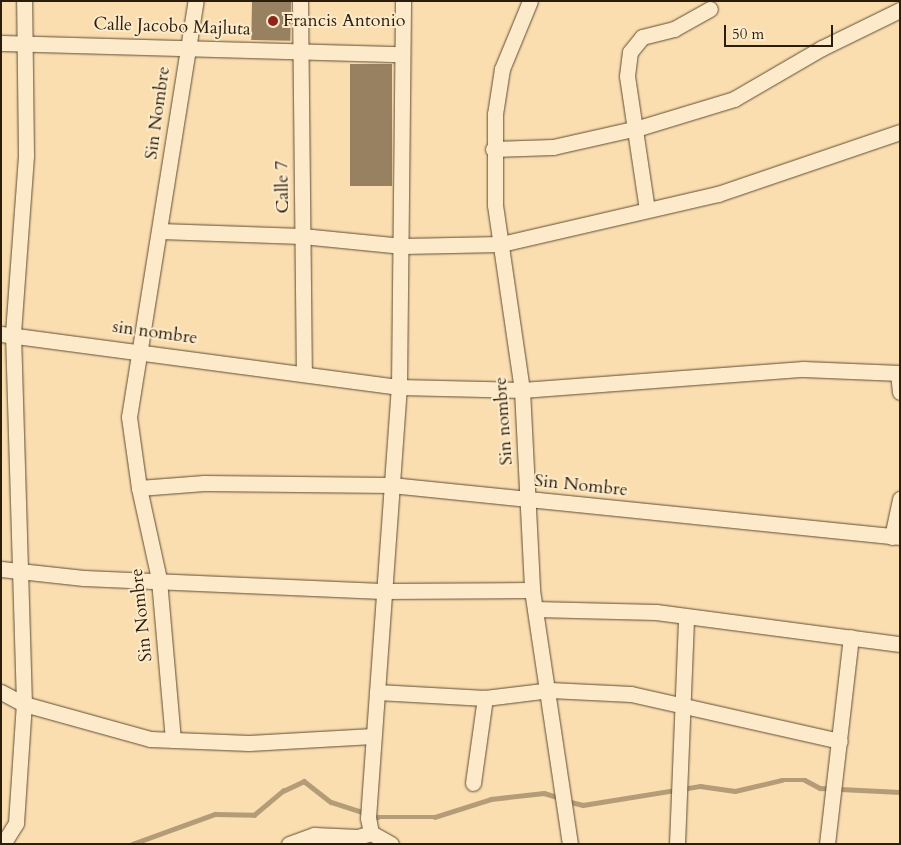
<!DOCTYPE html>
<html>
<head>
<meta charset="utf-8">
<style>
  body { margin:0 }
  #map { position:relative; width:901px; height:845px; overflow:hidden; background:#fbdeaf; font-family:Cardo,serif }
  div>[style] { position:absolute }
  .stream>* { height:4.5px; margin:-2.25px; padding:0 2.25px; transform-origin:2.25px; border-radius:2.25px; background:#b49c78 }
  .building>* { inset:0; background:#978161; transform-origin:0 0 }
  .roads { filter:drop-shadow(0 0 1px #5e4d35) drop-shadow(0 0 1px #5e4d35) }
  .minor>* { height:15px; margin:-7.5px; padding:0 7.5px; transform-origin:7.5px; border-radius:7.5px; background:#fceacb }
  .dots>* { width:14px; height:14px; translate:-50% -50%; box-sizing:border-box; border:2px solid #fceacb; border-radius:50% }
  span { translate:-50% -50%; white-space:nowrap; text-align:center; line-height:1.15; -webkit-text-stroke:4px #fceacb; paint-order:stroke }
  .poi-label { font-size:18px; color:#2a1d0c }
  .left { translate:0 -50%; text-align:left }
  .street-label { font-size:18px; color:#2a1d0c }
  .frame { position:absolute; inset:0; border:2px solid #2a1d0c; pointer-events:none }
  .scale { position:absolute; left:724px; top:25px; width:109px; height:22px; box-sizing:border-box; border:2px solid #2a1d0c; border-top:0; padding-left:6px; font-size:15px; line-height:18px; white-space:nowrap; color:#2a1d0c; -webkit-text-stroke:4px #fceacb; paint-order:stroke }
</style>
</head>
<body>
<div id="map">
  <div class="stream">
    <i style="left:567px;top:801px;width:16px;rotate:14deg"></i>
    <i style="left:583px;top:805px;width:119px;rotate:-9.2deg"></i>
    <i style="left:700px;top:786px;width:35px;rotate:8deg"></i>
    <i style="left:735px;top:791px;width:48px;rotate:-13.2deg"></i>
    <i style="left:782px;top:780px;width:23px"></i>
    <i style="left:805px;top:780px;width:17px;rotate:28deg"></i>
    <i style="left:820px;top:788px;width:80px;rotate:2.9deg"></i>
    <i style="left:132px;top:844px;width:88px;rotate:-19.9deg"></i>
    <i style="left:215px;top:814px;width:39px;rotate:1deg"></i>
    <i style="left:254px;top:815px;width:38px;rotate:-40deg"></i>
    <i style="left:283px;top:791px;width:23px;rotate:-25deg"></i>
    <i style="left:304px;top:781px;width:34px;rotate:38deg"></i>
    <i style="left:331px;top:802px;width:49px;rotate:17.7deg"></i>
    <i style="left:378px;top:817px;width:57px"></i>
    <i style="left:435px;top:817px;width:59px;rotate:-17.8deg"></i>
    <i style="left:491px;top:799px;width:53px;rotate:-6.5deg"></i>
    <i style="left:544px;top:793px;width:17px;rotate:17deg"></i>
  </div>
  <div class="building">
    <i style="left:252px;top:1px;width:39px;height:39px;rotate:1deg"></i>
    <i style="left:392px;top:64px;width:122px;height:42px;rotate:90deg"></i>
  </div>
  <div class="roads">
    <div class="minor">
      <i style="left:300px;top:1px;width:371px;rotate:89.4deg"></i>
      <i style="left:530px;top:1px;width:74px;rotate:112.4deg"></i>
      <i style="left:502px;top:69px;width:46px;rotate:98.8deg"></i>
      <i style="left:495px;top:114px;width:91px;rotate:90deg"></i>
      <i style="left:495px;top:205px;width:187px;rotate:81.7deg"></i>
      <i style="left:522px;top:390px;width:200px;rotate:87.1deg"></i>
      <i style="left:532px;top:590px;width:257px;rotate:81.5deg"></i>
      <i style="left:1px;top:43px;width:401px;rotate:1.6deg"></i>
      <i style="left:493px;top:149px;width:60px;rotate:-1.9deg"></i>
      <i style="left:553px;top:147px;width:91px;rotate:-12.7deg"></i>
      <i style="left:642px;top:127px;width:96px;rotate:-16.9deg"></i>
      <i style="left:734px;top:99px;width:102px;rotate:-30.1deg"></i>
      <i style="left:822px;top:48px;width:87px;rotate:-26deg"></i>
      <i style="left:647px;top:210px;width:135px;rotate:-98.5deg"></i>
      <i style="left:627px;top:76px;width:24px;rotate:-83deg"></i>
      <i style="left:630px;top:52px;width:19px;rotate:-51deg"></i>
      <i style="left:642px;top:37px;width:33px;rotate:-14deg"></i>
      <i style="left:674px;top:29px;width:41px;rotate:-29.1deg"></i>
      <i style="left:160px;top:231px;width:142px;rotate:2deg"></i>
      <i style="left:302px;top:236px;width:101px;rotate:5.7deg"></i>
      <i style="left:403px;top:246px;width:98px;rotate:-1.2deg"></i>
      <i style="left:501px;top:244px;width:223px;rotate:-13deg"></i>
      <i style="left:718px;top:194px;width:192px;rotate:-18.8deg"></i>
      <i style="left:1px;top:334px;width:402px;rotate:7.6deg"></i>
      <i style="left:399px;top:387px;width:123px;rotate:1.4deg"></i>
      <i style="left:522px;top:390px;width:282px;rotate:-4.3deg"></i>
      <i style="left:803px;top:369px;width:97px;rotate:2.4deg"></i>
      <i style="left:898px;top:373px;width:19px;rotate:84deg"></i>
      <i style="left:139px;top:488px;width:65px;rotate:-4.4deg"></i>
      <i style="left:204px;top:483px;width:187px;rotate:0.6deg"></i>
      <i style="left:391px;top:485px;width:512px;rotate:5.83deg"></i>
      <i style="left:892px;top:537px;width:39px;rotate:-78deg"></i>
      <i style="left:1px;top:569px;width:83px;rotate:6.2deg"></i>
      <i style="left:84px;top:578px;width:298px;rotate:2.5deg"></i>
      <i style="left:382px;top:591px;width:150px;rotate:-0.4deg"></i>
      <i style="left:535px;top:609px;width:121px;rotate:1.4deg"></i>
      <i style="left:656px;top:612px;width:246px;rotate:7.5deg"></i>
      <i style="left:1px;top:692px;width:26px;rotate:28deg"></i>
      <i style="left:24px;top:704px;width:131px;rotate:15.5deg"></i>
      <i style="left:150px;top:739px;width:99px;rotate:2.3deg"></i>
      <i style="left:249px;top:743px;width:124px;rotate:-3.2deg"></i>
      <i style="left:377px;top:692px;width:108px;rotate:3.2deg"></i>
      <i style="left:485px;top:698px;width:65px;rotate:-7deg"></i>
      <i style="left:550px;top:690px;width:81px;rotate:2.8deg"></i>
      <i style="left:631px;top:694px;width:214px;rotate:12.7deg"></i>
      <i style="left:173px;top:740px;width:162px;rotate:-95deg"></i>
      <i style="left:159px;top:579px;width:93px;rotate:-102.4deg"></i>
      <i style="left:139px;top:488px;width:72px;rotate:-98deg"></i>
      <i style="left:129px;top:417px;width:421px;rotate:-80.9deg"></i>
      <i style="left:473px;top:783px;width:86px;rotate:-82deg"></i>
      <i style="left:3px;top:844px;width:25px;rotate:-58deg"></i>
      <i style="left:16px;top:823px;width:119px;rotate:-86.2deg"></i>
      <i style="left:24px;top:704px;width:371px;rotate:-91.7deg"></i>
      <i style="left:13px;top:333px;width:178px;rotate:-85.8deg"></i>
      <i style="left:26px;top:155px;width:154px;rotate:-90.7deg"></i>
      <i style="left:289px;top:844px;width:27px;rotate:-20deg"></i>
      <i style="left:314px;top:835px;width:44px;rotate:2.6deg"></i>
      <i style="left:358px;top:837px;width:14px;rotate:-17deg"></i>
      <i style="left:391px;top:844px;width:23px;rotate:-151deg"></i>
      <i style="left:371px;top:833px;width:15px;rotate:-101deg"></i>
      <i style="left:368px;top:818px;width:432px;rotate:-85.9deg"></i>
      <i style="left:399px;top:387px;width:386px;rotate:-89.4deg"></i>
      <i style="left:677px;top:844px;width:225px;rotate:-87.7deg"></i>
      <i style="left:827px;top:844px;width:208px;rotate:-83.4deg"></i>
    </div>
  </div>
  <div class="dots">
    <i style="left:273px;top:21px;background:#8f2418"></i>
  </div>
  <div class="poi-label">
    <span class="left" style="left:283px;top:21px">Francis Antonio</span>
  </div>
  <div class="street-label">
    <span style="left:172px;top:27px;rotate:2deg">Calle Jacobo Majluta</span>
    <span style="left:158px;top:113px;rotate:-82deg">Sin Nombre</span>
    <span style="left:283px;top:187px;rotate:-91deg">Calle 7</span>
    <span style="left:155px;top:333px;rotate:8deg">sin nombre</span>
    <span style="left:504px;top:421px;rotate:-94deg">Sin nombre</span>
    <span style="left:581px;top:486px;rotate:6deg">Sin Nombre</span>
    <span style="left:142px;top:615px;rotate:-96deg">Sin Nombre</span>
  </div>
  <div class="frame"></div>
  <div class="scale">50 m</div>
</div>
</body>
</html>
